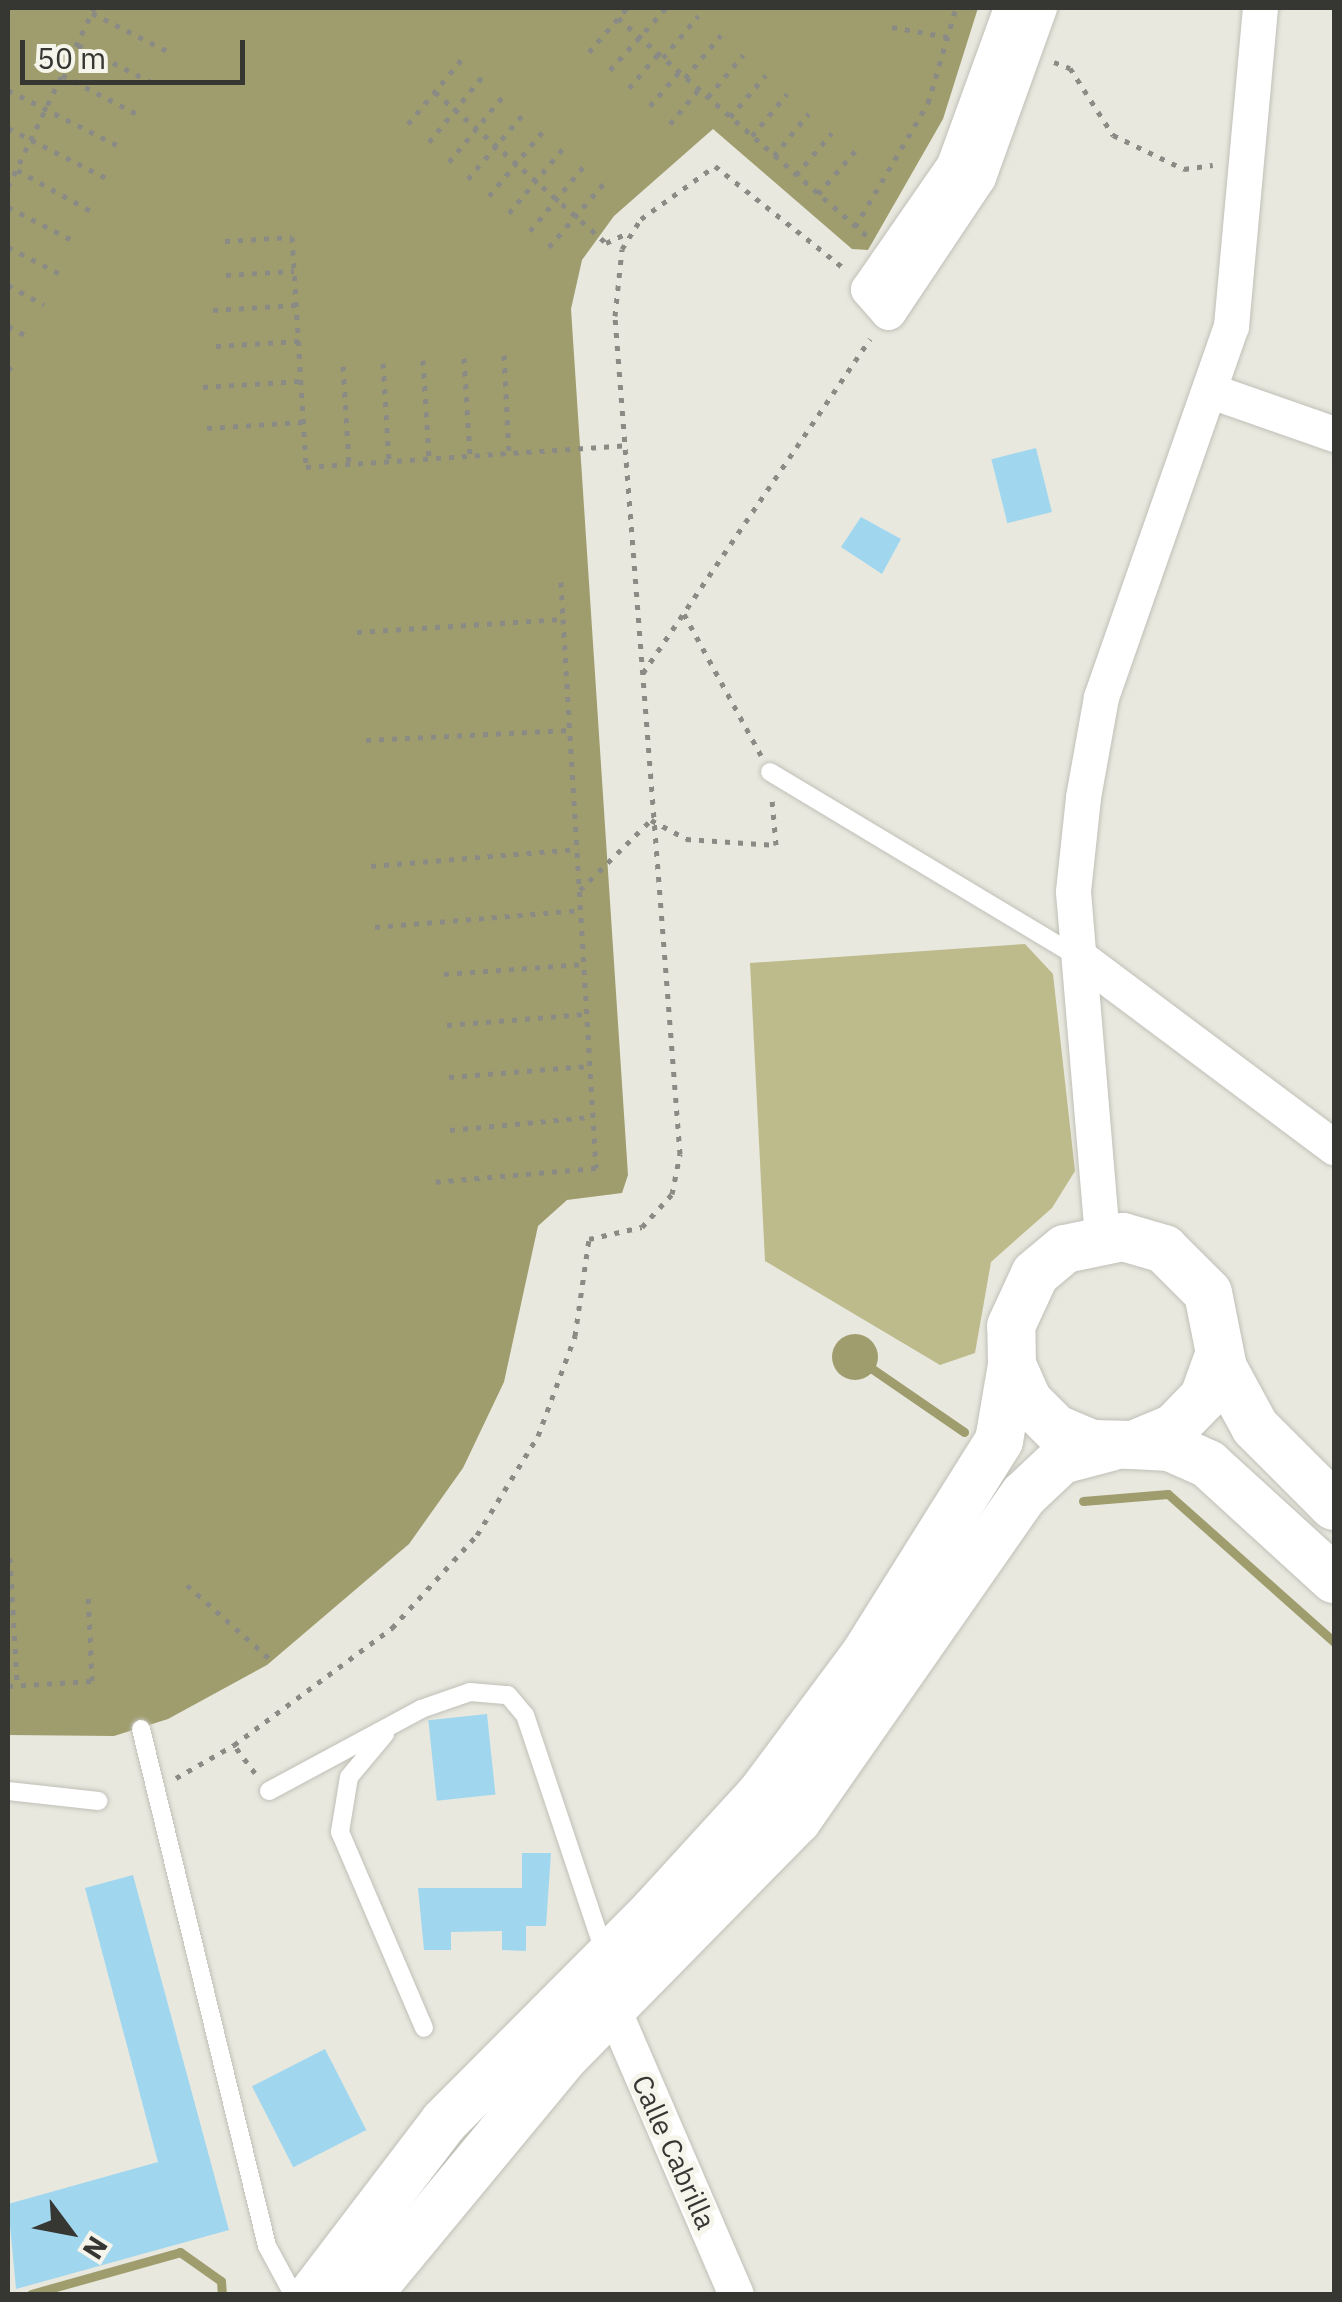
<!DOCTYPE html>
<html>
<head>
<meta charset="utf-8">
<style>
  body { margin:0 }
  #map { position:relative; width:1342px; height:2302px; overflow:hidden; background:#e8e8df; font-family:"IBM Plex Sans",sans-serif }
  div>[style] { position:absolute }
  .green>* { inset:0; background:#bdbb8c }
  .water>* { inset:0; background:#9f9d6d }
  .round { border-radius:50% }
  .stream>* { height:9px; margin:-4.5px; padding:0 4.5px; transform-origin:4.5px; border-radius:4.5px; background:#9f9d6d }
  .building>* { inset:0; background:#a0d7ef; transform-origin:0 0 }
  .path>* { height:5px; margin-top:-2.5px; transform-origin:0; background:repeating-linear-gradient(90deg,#8b8b85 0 5px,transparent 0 13px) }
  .roads { filter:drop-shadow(0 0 2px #c0c0b8) drop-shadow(0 0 2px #c0c0b8) }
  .lane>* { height:18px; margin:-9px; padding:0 9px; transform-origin:9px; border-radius:9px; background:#fff }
  .street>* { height:35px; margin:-17.5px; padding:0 17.5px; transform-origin:17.5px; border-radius:17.5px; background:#fff }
  .secondary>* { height:48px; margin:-24px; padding:0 24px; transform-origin:24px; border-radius:24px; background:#fff }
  span { translate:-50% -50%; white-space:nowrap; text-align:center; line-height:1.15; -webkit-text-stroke:10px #f5f5ec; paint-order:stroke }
  .street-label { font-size:28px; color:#363633 }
  .frame { position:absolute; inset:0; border:10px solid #363633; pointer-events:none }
  .north { position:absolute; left:20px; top:2182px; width:100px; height:100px; -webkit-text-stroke:8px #f5f5ec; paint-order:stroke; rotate:122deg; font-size:28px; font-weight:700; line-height:40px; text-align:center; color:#363633 }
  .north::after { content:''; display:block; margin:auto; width:35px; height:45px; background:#363633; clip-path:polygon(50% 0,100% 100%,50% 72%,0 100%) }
  .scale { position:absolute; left:20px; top:40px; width:225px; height:45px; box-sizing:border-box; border:5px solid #363633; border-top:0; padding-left:12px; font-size:30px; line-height:35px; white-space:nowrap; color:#363633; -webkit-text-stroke:8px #f5f5ec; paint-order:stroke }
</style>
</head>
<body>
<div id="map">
  <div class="green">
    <i style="clip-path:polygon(1025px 944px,1053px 974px,1075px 1171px,1052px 1208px,991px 1262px,975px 1353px,940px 1365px,765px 1261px,750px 963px)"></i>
  </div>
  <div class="water">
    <i style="clip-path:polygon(8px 8px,978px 8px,943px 119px,868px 250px,852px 249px,713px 129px,614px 216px,582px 260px,571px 309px,628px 1175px,622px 1193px,567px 1200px,538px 1226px,504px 1382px,463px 1468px,409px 1544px,267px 1665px,168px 1719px,114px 1736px,8px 1735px)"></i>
    <i class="round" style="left:832px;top:1334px;width:46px;height:46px"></i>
  </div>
  <div class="stream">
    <i style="left:871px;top:1368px;width:113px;rotate:34.5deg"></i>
    <i style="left:1083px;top:1501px;width:85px;rotate:-4.7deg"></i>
    <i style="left:1168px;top:1494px;width:222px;rotate:41.7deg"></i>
    <i style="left:31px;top:2294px;width:155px;rotate:-15.7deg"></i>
    <i style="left:180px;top:2252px;width:50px;rotate:35.3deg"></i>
    <i style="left:221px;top:2281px;width:13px;rotate:86deg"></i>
  </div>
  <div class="building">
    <i style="left:1036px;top:448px;width:66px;height:46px;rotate:76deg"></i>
    <i style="clip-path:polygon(861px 517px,901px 539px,882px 574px,841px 547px)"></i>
    <i style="left:487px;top:1714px;width:81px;height:59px;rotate:84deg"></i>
    <i style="clip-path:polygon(522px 1853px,551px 1853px,546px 1926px,526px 1926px,526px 1951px,502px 1950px,502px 1931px,451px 1932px,451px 1950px,424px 1950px,418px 1888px,522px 1888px)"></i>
    <i style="clip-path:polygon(133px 1875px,229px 2230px,16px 2289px,8px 2204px,158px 2162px,85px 1888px)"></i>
    <i style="left:325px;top:2049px;width:91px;height:82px;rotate:63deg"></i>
  </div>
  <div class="path">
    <i style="left:92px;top:13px;width:84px;rotate:26.9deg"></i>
    <i style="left:618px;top:18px;width:332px;rotate:41.2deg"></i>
    <i style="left:892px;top:27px;width:57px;rotate:10.1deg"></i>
    <i style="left:78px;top:45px;width:82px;rotate:26.9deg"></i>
    <i style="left:589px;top:52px;width:58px;rotate:-49.2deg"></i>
    <i style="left:663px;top:58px;width:55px;rotate:-50.2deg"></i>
    <i style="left:1054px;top:62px;width:17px;rotate:21deg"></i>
    <i style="left:1070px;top:68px;width:80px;rotate:57.3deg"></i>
    <i style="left:1113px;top:135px;width:79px;rotate:25.6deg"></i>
    <i style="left:1184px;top:169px;width:29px;rotate:-8deg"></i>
    <i style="left:610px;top:70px;width:84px;rotate:-47.9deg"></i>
    <i style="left:62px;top:75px;width:85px;rotate:27.5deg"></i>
    <i style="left:685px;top:78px;width:56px;rotate:-50.1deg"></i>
    <i style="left:629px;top:88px;width:45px;rotate:-49.5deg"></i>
    <i style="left:8px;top:90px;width:124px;rotate:26.8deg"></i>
    <i style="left:435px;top:92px;width:228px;rotate:41.4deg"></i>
    <i style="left:606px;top:243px;width:26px;rotate:-25deg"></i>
    <i style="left:708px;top:97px;width:55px;rotate:-50.2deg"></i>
    <i style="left:650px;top:106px;width:45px;rotate:-49.5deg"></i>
    <i style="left:730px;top:117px;width:55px;rotate:-49.4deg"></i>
    <i style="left:408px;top:124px;width:85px;rotate:-50.3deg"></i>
    <i style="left:670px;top:124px;width:45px;rotate:-50.4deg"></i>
    <i style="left:8px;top:128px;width:110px;rotate:27deg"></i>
    <i style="left:752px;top:136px;width:55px;rotate:-50.2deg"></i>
    <i style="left:429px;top:142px;width:84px;rotate:-50.8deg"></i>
    <i style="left:774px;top:156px;width:55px;rotate:-50.9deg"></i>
    <i style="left:449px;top:162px;width:87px;rotate:-50.6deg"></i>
    <i style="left:17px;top:170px;width:85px;rotate:29deg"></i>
    <i style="left:796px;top:175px;width:55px;rotate:-49.4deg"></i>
    <i style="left:468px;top:179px;width:88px;rotate:-49.6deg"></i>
    <i style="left:8px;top:187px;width:199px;rotate:-64.3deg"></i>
    <i style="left:818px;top:194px;width:57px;rotate:-49.3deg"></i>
    <i style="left:489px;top:196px;width:86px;rotate:-50.2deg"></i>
    <i style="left:8px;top:207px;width:74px;rotate:27.3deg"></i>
    <i style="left:509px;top:213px;width:87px;rotate:-50.1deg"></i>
    <i style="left:855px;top:227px;width:144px;rotate:-59.5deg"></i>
    <i style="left:928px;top:103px;width:99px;rotate:-73.6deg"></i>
    <i style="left:530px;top:231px;width:85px;rotate:-50.3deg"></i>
    <i style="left:225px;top:241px;width:67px;rotate:-3.4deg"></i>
    <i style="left:292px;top:237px;width:230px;rotate:86.5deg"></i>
    <i style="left:306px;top:467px;width:321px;rotate:-3.9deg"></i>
    <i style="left:8px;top:247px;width:59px;rotate:27.4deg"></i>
    <i style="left:549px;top:247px;width:86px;rotate:-49.3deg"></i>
    <i style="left:226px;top:275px;width:68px;rotate:-3.4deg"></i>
    <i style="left:8px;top:285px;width:41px;rotate:29.1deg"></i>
    <i style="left:213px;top:310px;width:83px;rotate:-3.4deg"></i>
    <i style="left:8px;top:326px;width:26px;rotate:28deg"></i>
    <i style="left:216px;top:346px;width:83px;rotate:-3.4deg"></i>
    <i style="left:504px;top:355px;width:99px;rotate:87.1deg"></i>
    <i style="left:464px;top:358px;width:97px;rotate:86.5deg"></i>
    <i style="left:423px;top:360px;width:99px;rotate:86.5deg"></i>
    <i style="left:383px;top:363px;width:99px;rotate:86.5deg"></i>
    <i style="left:343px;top:366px;width:98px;rotate:86.5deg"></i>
    <i style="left:8px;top:367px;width:5px;rotate:37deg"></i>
    <i style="left:203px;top:387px;width:97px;rotate:-3.5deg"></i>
    <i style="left:207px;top:428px;width:96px;rotate:-3.6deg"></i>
    <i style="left:561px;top:582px;width:37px;rotate:87deg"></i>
    <i style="left:684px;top:614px;width:161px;rotate:61.4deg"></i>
    <i style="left:357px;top:632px;width:206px;rotate:-3.6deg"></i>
    <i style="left:563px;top:619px;width:550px;rotate:86.56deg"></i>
    <i style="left:596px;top:1168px;width:164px;rotate:175.1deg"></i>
    <i style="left:643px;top:673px;width:404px;rotate:-55.8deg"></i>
    <i style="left:366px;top:740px;width:204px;rotate:-2.8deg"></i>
    <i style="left:371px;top:866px;width:208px;rotate:-4.7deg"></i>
    <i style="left:580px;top:890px;width:100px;rotate:-44.6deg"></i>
    <i style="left:651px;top:820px;width:40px;rotate:28deg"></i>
    <i style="left:686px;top:839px;width:90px;rotate:3.8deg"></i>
    <i style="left:776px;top:845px;width:46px;rotate:-95deg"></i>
    <i style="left:375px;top:927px;width:206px;rotate:-4.7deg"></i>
    <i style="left:444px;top:974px;width:139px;rotate:-4.1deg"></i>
    <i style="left:447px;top:1025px;width:139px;rotate:-4.5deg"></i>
    <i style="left:449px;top:1077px;width:140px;rotate:-4.5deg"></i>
    <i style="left:450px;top:1130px;width:142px;rotate:-5.3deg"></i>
    <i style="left:10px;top:1558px;width:127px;rotate:86.8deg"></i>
    <i style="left:187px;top:1585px;width:114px;rotate:41.8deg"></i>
    <i style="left:8px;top:1686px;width:84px;rotate:-3.4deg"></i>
    <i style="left:92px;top:1681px;width:91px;rotate:-92.5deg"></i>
    <i style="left:255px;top:1773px;width:35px;rotate:-127deg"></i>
    <i style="left:234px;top:1745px;width:197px;rotate:-36.5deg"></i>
    <i style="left:392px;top:1628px;width:126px;rotate:-47.6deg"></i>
    <i style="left:477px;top:1535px;width:116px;rotate:-58.4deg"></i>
    <i style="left:538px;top:1436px;width:107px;rotate:-69.7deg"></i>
    <i style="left:575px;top:1336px;width:98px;rotate:-81.8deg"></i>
    <i style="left:589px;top:1239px;width:54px;rotate:-12.8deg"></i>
    <i style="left:642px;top:1227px;width:45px;rotate:-47.7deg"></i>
    <i style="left:672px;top:1194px;width:41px;rotate:-78.7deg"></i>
    <i style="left:680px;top:1154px;width:841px;rotate:-94.44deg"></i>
    <i style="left:615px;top:316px;width:67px;rotate:-84deg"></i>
    <i style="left:622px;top:249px;width:36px;rotate:-58deg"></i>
    <i style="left:641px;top:219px;width:91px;rotate:-35.6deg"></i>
    <i style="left:715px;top:166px;width:167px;rotate:38.4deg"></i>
    <i style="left:176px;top:1778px;width:67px;rotate:-29.6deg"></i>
  </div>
  <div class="roads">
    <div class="lane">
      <i style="left:770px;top:772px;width:362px;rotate:31deg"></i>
      <i style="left:141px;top:1729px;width:532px;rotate:76.3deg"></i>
      <i style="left:267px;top:2246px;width:55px;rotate:61.6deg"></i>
      <i style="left:385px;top:1734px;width:56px;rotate:129.9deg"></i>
      <i style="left:349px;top:1777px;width:56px;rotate:99.3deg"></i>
      <i style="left:340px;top:1832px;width:213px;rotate:66.8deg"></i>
      <i style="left:8px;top:1791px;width:91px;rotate:6.3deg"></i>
      <i style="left:269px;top:1791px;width:173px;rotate:-28.3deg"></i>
      <i style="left:421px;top:1709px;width:52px;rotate:-19.1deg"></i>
      <i style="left:470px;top:1692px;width:38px;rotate:5deg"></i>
      <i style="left:508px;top:1695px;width:26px;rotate:50deg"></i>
      <i style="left:525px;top:1715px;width:252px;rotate:71.5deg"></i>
    </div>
    <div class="street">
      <i style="left:1011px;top:8px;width:167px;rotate:110deg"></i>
      <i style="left:954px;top:165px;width:151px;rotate:124.7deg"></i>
      <i style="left:868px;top:289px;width:30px;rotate:49deg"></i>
      <i style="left:888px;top:312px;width:162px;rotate:-56.3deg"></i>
      <i style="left:978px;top:177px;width:180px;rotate:-70.2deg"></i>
      <i style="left:1214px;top:392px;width:127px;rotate:19.3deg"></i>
      <i style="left:1081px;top:958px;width:316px;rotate:36.8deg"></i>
      <i style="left:1102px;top:1237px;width:347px;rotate:-94.8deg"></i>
      <i style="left:1073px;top:891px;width:95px;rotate:-83.9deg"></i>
      <i style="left:1083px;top:797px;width:102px;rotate:-79.8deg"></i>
      <i style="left:1101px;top:697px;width:393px;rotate:-70.7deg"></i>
      <i style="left:1231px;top:326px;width:319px;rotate:-84.8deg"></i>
      <i style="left:613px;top:2009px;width:310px;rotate:66.7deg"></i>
    </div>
    <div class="secondary">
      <i style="left:1219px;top:1355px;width:45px;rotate:109.7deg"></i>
      <i style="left:1204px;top:1397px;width:43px;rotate:134.1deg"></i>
      <i style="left:1174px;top:1428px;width:44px;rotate:157.5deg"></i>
      <i style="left:1133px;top:1445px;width:41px;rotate:-178.6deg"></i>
      <i style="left:1092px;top:1444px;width:39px;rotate:-157deg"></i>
      <i style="left:1056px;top:1429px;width:40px;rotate:-135deg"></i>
      <i style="left:1028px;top:1401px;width:39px;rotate:-114deg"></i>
      <i style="left:1012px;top:1365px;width:39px;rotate:-91deg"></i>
      <i style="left:1011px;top:1326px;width:57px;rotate:-65.2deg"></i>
      <i style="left:1035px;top:1274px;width:39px;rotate:-40deg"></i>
      <i style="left:1065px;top:1249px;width:59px;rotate:-11.7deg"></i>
      <i style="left:1123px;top:1237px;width:43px;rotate:16.3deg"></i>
      <i style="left:1164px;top:1249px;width:62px;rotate:45deg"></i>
      <i style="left:1208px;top:1293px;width:76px;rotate:78.7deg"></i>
      <i style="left:1223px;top:1368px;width:67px;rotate:61.5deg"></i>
      <i style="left:1255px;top:1427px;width:112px;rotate:45deg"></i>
      <i style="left:1133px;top:1445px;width:37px;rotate:3deg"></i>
      <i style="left:1170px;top:1447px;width:42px;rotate:24.1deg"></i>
      <i style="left:1208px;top:1464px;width:171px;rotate:42.4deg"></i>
      <i style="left:313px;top:2294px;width:216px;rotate:-52.7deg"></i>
      <i style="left:444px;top:2122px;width:299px;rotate:-45.1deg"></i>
      <i style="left:655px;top:1910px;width:157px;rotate:-47.6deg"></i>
      <i style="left:761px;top:1794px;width:172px;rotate:-53.3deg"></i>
      <i style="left:864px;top:1656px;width:254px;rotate:-57.9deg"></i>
      <i style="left:999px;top:1441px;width:77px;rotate:-80.3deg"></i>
      <i style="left:368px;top:2294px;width:306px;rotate:-50.4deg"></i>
      <i style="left:563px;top:2058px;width:334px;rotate:-45.5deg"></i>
      <i style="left:797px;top:1820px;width:396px;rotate:-55.1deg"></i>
      <i style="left:1024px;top:1495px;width:51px;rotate:-43.4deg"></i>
      <i style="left:1061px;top:1460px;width:52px;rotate:-14.6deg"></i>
    </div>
  </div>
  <div class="street-label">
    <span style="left:674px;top:2152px;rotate:66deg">Calle Cabrilla</span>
  </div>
  <div class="frame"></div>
  <div class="north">N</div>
  <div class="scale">50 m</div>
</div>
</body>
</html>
